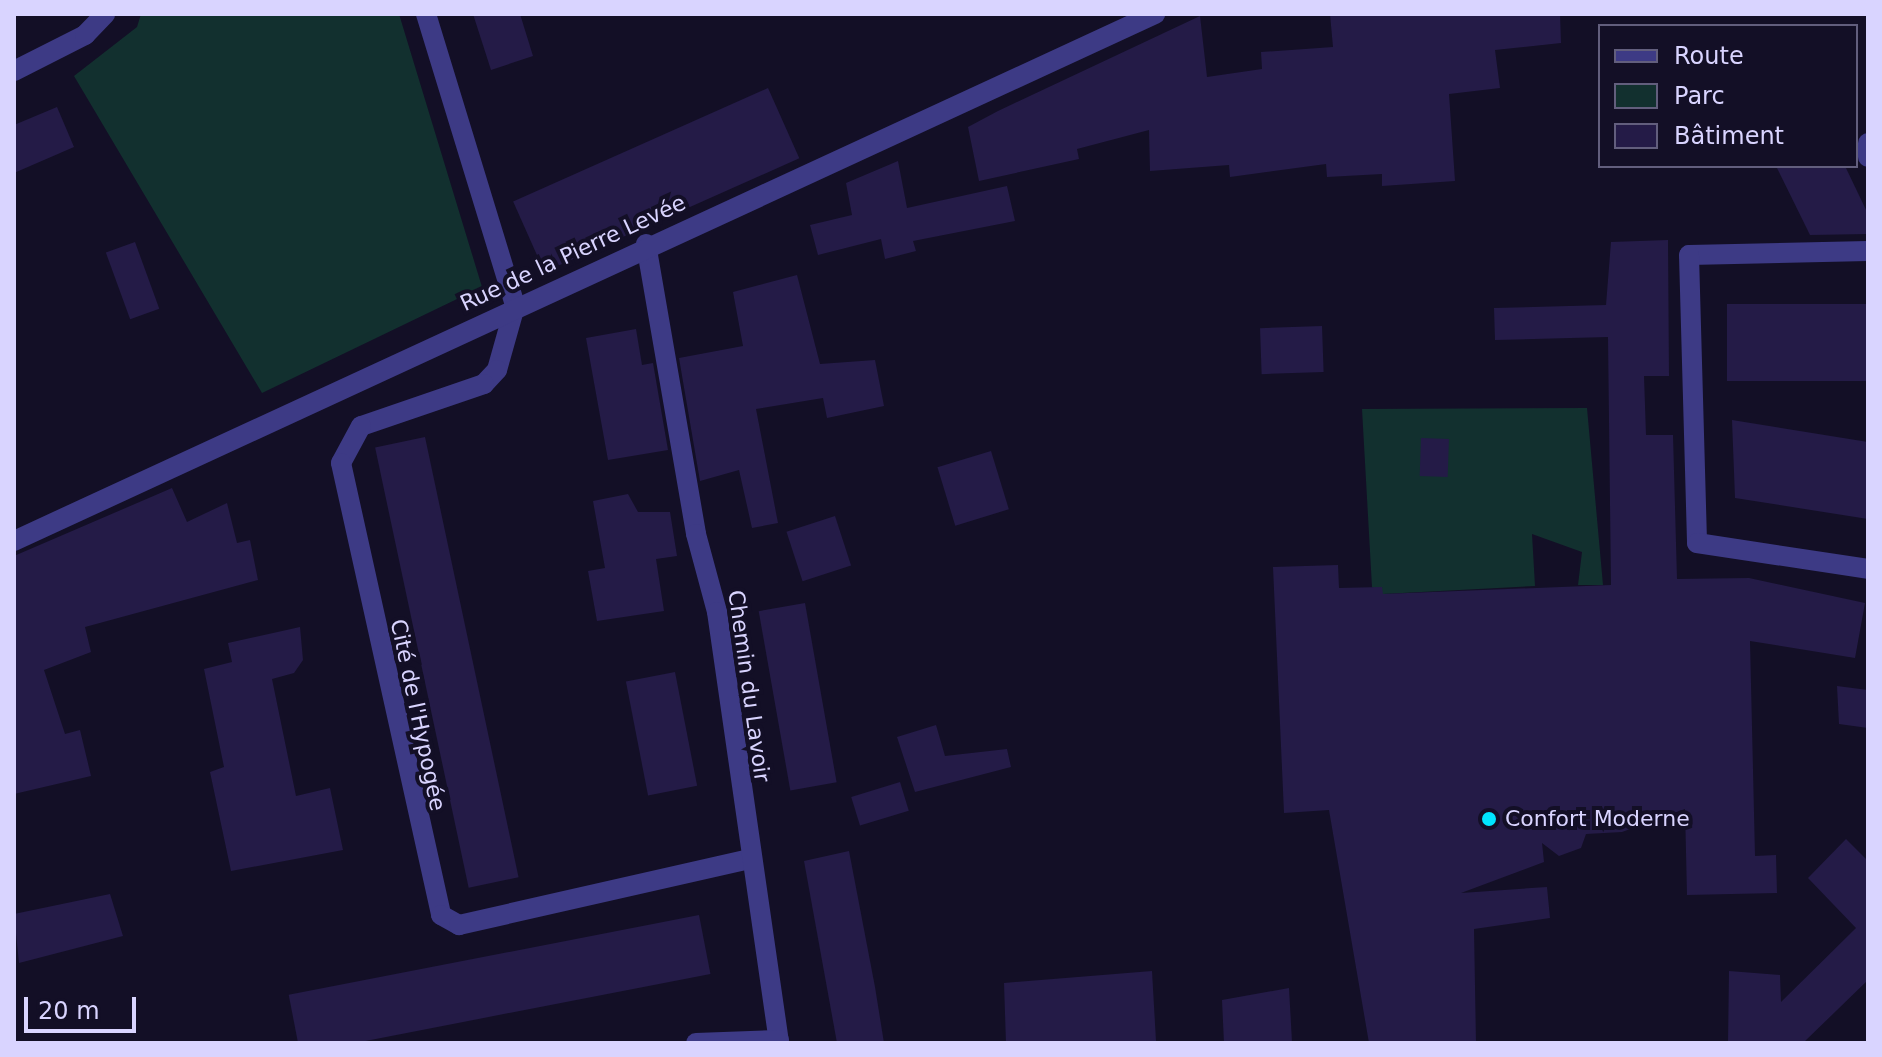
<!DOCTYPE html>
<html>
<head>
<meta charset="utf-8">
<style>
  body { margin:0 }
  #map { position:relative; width:1882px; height:1057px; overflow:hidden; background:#130f26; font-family:"DejaVu Sans",sans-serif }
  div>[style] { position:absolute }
  .green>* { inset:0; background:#12302f }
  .building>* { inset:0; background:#241b47; transform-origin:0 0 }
  .street>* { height:20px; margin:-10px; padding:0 10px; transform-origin:10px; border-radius:10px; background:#3d3a85 }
  .dots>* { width:22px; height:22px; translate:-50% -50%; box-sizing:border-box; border:4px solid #130f26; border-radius:50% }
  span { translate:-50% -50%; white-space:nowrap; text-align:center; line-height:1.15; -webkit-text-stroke:8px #130f26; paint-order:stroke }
  .street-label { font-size:22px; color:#d9d4ff }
  .poi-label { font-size:22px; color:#d9d4ff }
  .left { translate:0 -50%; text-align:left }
  .frame { position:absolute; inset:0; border:16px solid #d9d4ff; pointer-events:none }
  .legend { position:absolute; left:1598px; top:24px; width:260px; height:144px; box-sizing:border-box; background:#130f26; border:2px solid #625e7d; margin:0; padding:10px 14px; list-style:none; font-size:24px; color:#d9d4ff }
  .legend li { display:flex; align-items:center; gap:16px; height:40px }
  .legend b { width:40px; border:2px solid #625e7d }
  .scale { position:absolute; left:24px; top:997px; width:112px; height:36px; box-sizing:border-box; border:4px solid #d9d4ff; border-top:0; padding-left:10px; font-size:24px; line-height:28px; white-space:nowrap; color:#d9d4ff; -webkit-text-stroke:6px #130f26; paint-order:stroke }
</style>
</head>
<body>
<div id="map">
  <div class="green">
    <i style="clip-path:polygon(141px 14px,399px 14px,482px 287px,262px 393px,74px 76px,137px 27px)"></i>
    <i style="clip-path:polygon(1587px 408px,1603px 585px,1578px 585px,1582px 552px,1532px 534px,1535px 586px,1383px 594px,1372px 587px,1362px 409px)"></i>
  </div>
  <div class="building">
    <i style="clip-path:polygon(473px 14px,520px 14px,533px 56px,491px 70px)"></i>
    <i style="clip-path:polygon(1330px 14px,1560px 14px,1561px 43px,1495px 50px,1500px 88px,1449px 94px,1455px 181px,1382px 186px,1382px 174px,1327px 177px,1326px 164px,1230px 177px,1229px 165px,1150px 171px,1149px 130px,1077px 149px,1079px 159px,979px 181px,968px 127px,998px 111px,1200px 16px,1207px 77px,1262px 69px,1261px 52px,1333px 47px)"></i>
    <i style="left:768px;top:88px;width:77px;height:279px;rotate:66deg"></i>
    <i style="clip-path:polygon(57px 107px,74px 147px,14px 173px,14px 125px)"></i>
    <i style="clip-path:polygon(898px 161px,907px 208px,1007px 186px,1015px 221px,913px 241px,916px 251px,885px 259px,881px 239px,818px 255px,810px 225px,852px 215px,846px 183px)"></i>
    <i style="clip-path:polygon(1776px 166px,1845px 166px,1868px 214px,1868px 234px,1810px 235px)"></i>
    <i style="clip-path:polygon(1668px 240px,1669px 376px,1644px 376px,1646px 435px,1673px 435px,1677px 579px,1749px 578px,1865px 603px,1855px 658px,1750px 641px,1755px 856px,1776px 855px,1777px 893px,1687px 895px,1685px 809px,1622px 832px,1586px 834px,1581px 848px,1559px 856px,1542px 843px,1544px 862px,1461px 893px,1547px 887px,1550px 918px,1474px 929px,1476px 1043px,1369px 1043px,1329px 810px,1284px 813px,1273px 567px,1338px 565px,1339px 588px,1382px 587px,1383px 594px,1611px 585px,1608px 337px,1495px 340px,1494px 308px,1606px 305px,1611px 242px)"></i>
    <i style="left:135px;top:242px;width:71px;height:31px;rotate:70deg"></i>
    <i style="clip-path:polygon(797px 275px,820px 364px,875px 360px,884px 406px,827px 418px,823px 398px,756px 409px,778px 523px,752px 528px,739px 470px,700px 481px,679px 358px,743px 346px,733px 292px)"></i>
    <i style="left:1868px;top:304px;width:77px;height:141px;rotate:90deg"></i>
    <i style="left:1322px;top:326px;width:46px;height:62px;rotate:88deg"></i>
    <i style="clip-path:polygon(636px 329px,642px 365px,653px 363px,668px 450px,608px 460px,586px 338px)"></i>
    <i style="clip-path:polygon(1732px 420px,1868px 442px,1868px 519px,1735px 498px)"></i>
    <i style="left:425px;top:437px;width:450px;height:51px;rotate:78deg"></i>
    <i style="left:1421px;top:438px;width:28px;height:38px;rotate:2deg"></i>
    <i style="left:991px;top:451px;width:61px;height:56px;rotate:73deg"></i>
    <i style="clip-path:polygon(172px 488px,187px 522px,227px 503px,237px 543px,250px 540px,258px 580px,85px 627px,91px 652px,44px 670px,65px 734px,80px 730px,91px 776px,14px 794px,14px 556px)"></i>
    <i style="clip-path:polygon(628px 494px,638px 512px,670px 512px,677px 556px,656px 559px,664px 611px,597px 621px,588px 571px,605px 568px,593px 501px)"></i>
    <i style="left:835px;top:516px;width:52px;height:51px;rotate:72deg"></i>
    <i style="left:805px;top:603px;width:182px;height:47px;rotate:80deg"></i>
    <i style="clip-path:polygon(300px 627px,303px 660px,294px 673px,272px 679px,296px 796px,330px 788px,343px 850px,231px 871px,210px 772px,224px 767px,204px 669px,232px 662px,228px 643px)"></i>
    <i style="left:675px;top:672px;width:116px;height:50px;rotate:79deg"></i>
    <i style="clip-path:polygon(1837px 686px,1868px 690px,1868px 728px,1839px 724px)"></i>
    <i style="clip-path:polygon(936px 725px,945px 756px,1007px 749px,1011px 767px,915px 792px,897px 737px)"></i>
    <i style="left:900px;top:782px;width:30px;height:51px;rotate:73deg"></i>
    <i style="clip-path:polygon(1846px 839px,1868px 861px,1868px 980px,1803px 1043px,1728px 1043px,1729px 971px,1780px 975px,1781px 1002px,1856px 928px,1808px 878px)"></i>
    <i style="clip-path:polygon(849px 851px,875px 987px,884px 1043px,837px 1043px,804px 861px)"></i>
    <i style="clip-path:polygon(110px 894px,123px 936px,19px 963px,14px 914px)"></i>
    <i style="left:699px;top:915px;width:60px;height:418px;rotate:79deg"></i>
    <i style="clip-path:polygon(1152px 971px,1156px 1041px,1006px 1043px,1004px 983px)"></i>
    <i style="clip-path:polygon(1289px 988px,1292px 1042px,1224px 1043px,1222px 1000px)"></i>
  </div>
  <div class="street">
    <i style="left:426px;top:14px;width:305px;rotate:73deg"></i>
    <i style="left:515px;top:306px;width:66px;rotate:105.7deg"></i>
    <i style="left:497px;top:370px;width:19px;rotate:133deg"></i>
    <i style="left:484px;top:384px;width:130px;rotate:161.1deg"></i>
    <i style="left:361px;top:426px;width:42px;rotate:118.4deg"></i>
    <i style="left:341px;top:463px;width:463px;rotate:77.5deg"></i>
    <i style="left:441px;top:915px;width:21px;rotate:29deg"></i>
    <i style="left:459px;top:925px;width:298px;rotate:-12.8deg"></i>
    <i style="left:14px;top:71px;width:80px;rotate:-26.9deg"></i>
    <i style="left:85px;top:35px;width:29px;rotate:-46deg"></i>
    <i style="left:1868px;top:143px;width:14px;rotate:90deg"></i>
    <i style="left:646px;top:244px;width:294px;rotate:80.2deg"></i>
    <i style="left:696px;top:534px;width:81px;rotate:74.9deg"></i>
    <i style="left:717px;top:612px;width:435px;rotate:81.8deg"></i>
    <i style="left:1868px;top:251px;width:179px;rotate:178.7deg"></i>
    <i style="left:1689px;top:255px;width:288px;rotate:88.4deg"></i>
    <i style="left:1697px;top:543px;width:173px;rotate:8.6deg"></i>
    <i style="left:14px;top:541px;width:1257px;rotate:-24.79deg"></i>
    <i style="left:696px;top:1043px;width:83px;rotate:-2.1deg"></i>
  </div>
  <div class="dots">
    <i style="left:1489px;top:819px;background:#00e5ff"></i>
  </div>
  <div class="street-label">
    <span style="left:573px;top:253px;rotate:-25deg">Rue de la Pierre Levée</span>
    <span style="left:749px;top:686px;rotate:82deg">Chemin du Lavoir</span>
    <span style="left:418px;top:715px;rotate:78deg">Cité de l'Hypogée</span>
  </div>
  <div class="poi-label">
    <span class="left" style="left:1505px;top:819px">Confort Moderne</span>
  </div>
  <div class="frame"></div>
  <ul class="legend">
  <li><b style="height:10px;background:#3d3a85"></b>Route</li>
  <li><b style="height:22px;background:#12302f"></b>Parc</li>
  <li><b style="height:22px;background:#241b47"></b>Bâtiment</li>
  </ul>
  <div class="scale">20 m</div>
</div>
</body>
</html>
